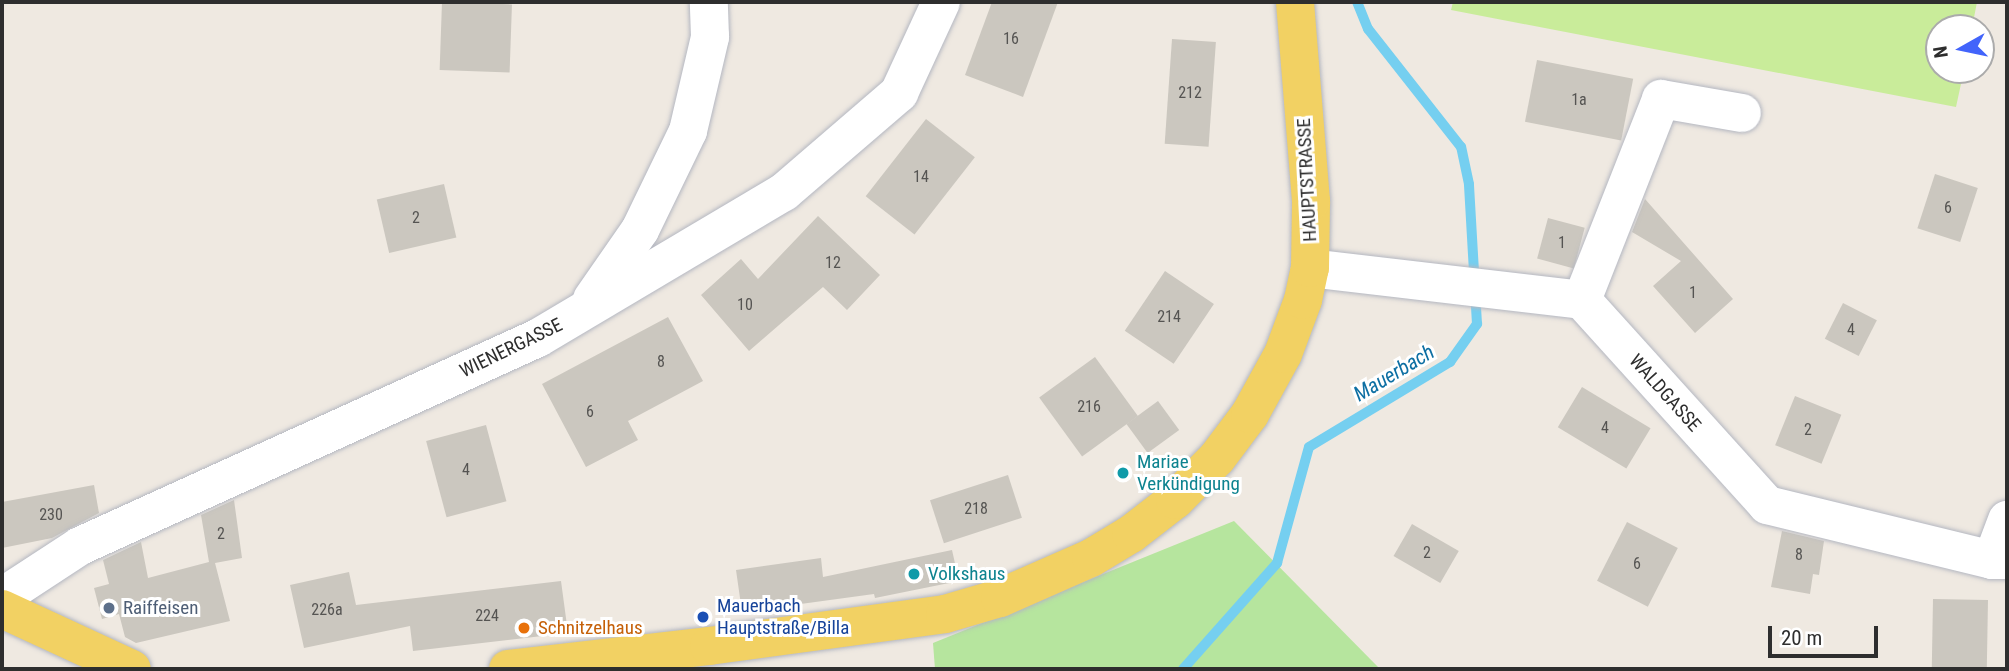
<!DOCTYPE html>
<html>
<head>
<meta charset="utf-8">
<style>
  body { margin:0 }
  #map { position:relative; width:2009px; height:671px; overflow:hidden; background:#efe9e1; font-family:"Roboto Condensed",sans-serif }
  div>[style] { position:absolute }
  .green>* { inset:0; background:#b6e59e }
  .pitch>* { inset:0; background:#c9ec9a }
  .stream>* { height:10px; margin:-5px; padding:0 5px; transform-origin:5px; border-radius:5px; background:#75cff0 }
  .building>* { inset:0; background:#cbc7bf; transform-origin:0 0 }
  .roads { filter:drop-shadow(0 0 2px #b4b7c1) drop-shadow(0 0 2px #b4b7c1) }
  .minor>* { height:38px; margin:-19px; padding:0 19px; transform-origin:19px; border-radius:19px; background:#fff }
  .major>* { height:38px; margin:-19px; padding:0 19px; transform-origin:19px; border-radius:19px; background:#f2d163 }
  .dots>* { width:19px; height:19px; translate:-50% -50%; box-sizing:border-box; border:4px solid #fff; border-radius:50% }
  span { translate:-50% -50%; white-space:nowrap; text-align:center; line-height:1.15; -webkit-text-stroke:6px #fff; paint-order:stroke }
  .number-label { font-size:16px; color:#555452 }
  .number-label span { -webkit-text-stroke-width:0 }
  .street-label { font-size:19px; color:#2e2e2e }
  .culture-label { font-size:19px; color:#0d838f }
  .left { translate:0 -50%; text-align:left }
  .transit-label { font-size:19px; color:#164399 }
  .service-label { font-size:19px; color:#4e5e75 }
  .food-label { font-size:19px; color:#c56008 }
  .water-label { font-size:21px; color:#0d6fa3; font-style:italic }
  .frame { position:absolute; inset:0; border:4px solid #2e2e2e; pointer-events:none }
  .north { position:absolute; left:1925px; top:14px; width:70px; height:70px; box-sizing:border-box; background:#fff; border:2px solid #ababab; border-radius:50%; rotate:261deg; font-size:19px; font-weight:700; line-height:28px; text-align:center; color:#2e2e2e }
  .north::after { content:''; display:block; margin:auto; width:24px; height:32px; background:#4264fb; clip-path:polygon(50% 0,100% 100%,50% 72%,0 100%) }
  .scale { position:absolute; left:1768px; top:626px; width:110px; height:32px; box-sizing:border-box; border:4px solid #2e2e2e; border-top:0; padding-left:9px; font-size:21px; line-height:24px; white-space:nowrap; color:#2e2e2e; -webkit-text-stroke:5px #fff; paint-order:stroke }
</style>
</head>
<body>
<div id="map">
  <div class="green">
    <i style="clip-path:polygon(1234px 521px,1380px 669px,935px 669px,933px 643px)"></i>
  </div>
  <div class="pitch">
    <i style="clip-path:polygon(1453px 2px,1977px 2px,1972px 28px,1939px 28px,1939px 70px,1964px 70px,1956px 107px,1451px 10px)"></i>
  </div>
  <div class="stream">
    <i style="left:1183px;top:669px;width:142px;rotate:-48.4deg"></i>
    <i style="left:1277px;top:563px;width:120px;rotate:-74.6deg"></i>
    <i style="left:1309px;top:447px;width:165px;rotate:-31.1deg"></i>
    <i style="left:1450px;top:362px;width:47px;rotate:-54.6deg"></i>
    <i style="left:1477px;top:324px;width:140px;rotate:-93.3deg"></i>
    <i style="left:1469px;top:184px;width:38px;rotate:-102deg"></i>
    <i style="left:1461px;top:147px;width:150px;rotate:-128.2deg"></i>
    <i style="left:1368px;top:29px;width:29px;rotate:-112deg"></i>
  </div>
  <div class="building">
    <i style="left:442px;top:2px;width:70px;height:68px;rotate:2deg"></i>
    <i style="clip-path:polygon(992px 2px,1058px 2px,1023px 97px,965px 75px)"></i>
    <i style="left:1172px;top:39px;width:44px;height:105px;rotate:4deg"></i>
    <i style="left:1537px;top:60px;width:98px;height:63px;rotate:11deg"></i>
    <i style="left:926px;top:119px;width:62px;height:98px;rotate:38deg"></i>
    <i style="left:1935px;top:174px;width:45px;height:57px;rotate:18deg"></i>
    <i style="left:444px;top:184px;width:55px;height:69px;rotate:77deg"></i>
    <i style="clip-path:polygon(1645px 199px,1733px 299px,1695px 333px,1653px 286px,1681px 261px,1632px 232px)"></i>
    <i style="clip-path:polygon(818px 216px,880px 275px,847px 310px,823px 287px,749px 351px,701px 295px,741px 259px,758px 279px)"></i>
    <i style="left:1548px;top:218px;width:38px;height:42px;rotate:15deg"></i>
    <i style="left:1165px;top:271px;width:59px;height:72px;rotate:34deg"></i>
    <i style="left:1843px;top:303px;width:38px;height:40px;rotate:27deg"></i>
    <i style="clip-path:polygon(668px 317px,703px 381px,628px 421px,638px 440px,586px 467px,542px 384px)"></i>
    <i style="left:1095px;top:357px;width:73px;height:69px;rotate:54deg"></i>
    <i style="left:1582px;top:387px;width:80px;height:47px;rotate:31deg"></i>
    <i style="left:1795px;top:396px;width:50px;height:53px;rotate:22deg"></i>
    <i style="left:1158px;top:401px;width:36px;height:39px;rotate:54deg"></i>
    <i style="left:486px;top:425px;width:79px;height:62px;rotate:75deg"></i>
    <i style="left:1008px;top:475px;width:45px;height:82px;rotate:72deg"></i>
    <i style="clip-path:polygon(94px 485px,99px 513px,52px 538px,2px 548px,2px 502px)"></i>
    <i style="clip-path:polygon(234px 500px,242px 558px,215px 563px,230px 621px,136px 643px,125px 637px,119px 614px,102px 619px,94px 588px,109px 584px,103px 560px,141px 542px,148px 578px,209px 562px,201px 515px)"></i>
    <i style="left:1627px;top:522px;width:57px;height:66px;rotate:27deg"></i>
    <i style="left:1412px;top:524px;width:54px;height:37px;rotate:30deg"></i>
    <i style="clip-path:polygon(1782px 531px,1824px 541px,1819px 575px,1813px 574px,1810px 594px,1771px 587px)"></i>
    <i style="clip-path:polygon(952px 550px,959px 581px,875px 598px,874px 594px,742px 612px,736px 570px,821px 558px,823px 577px)"></i>
    <i style="clip-path:polygon(349px 572px,356px 605px,561px 581px,568px 633px,413px 651px,410px 626px,304px 648px,290px 585px)"></i>
    <i style="left:1933px;top:599px;width:55px;height:70px;rotate:1deg"></i>
  </div>
  <div class="roads">
    <div class="minor">
      <i style="left:1310px;top:268px;width:274px;rotate:6.7deg"></i>
      <i style="left:1582px;top:300px;width:276px;rotate:47.9deg"></i>
      <i style="left:1767px;top:505px;width:232px;rotate:13.7deg"></i>
      <i style="left:1992px;top:560px;width:15px"></i>
      <i style="left:592px;top:299px;width:84px;rotate:-55.2deg"></i>
      <i style="left:640px;top:230px;width:110px;rotate:-64.1deg"></i>
      <i style="left:688px;top:131px;width:97px;rotate:-76.8deg"></i>
      <i style="left:710px;top:37px;width:35px;rotate:-92deg"></i>
      <i style="left:1582px;top:300px;width:216px;rotate:-68.5deg"></i>
      <i style="left:1661px;top:99px;width:82px;rotate:9.8deg"></i>
      <i style="left:1992px;top:560px;width:43px;rotate:-69.4deg"></i>
      <i style="left:2px;top:597px;width:93px;rotate:-33.2deg"></i>
      <i style="left:80px;top:546px;width:503px;rotate:-24.43deg"></i>
      <i style="left:538px;top:338px;width:286px;rotate:-30.7deg"></i>
      <i style="left:784px;top:192px;width:152px;rotate:-40.7deg"></i>
      <i style="left:899px;top:93px;width:100px;rotate:-65.2deg"></i>
    </div>
    <div class="major">
      <i style="left:2px;top:609px;width:143px;rotate:24.8deg"></i>
      <i style="left:508px;top:669px;width:202px;rotate:-6.5deg"></i>
      <i style="left:709px;top:646px;width:238px;rotate:-7.7deg"></i>
      <i style="left:945px;top:614px;width:57px;rotate:-16.2deg"></i>
      <i style="left:1000px;top:598px;width:99px;rotate:-23.7deg"></i>
      <i style="left:1091px;top:558px;width:47px;rotate:-31deg"></i>
      <i style="left:1131px;top:534px;width:56px;rotate:-37.7deg"></i>
      <i style="left:1175px;top:500px;width:59px;rotate:-45deg"></i>
      <i style="left:1217px;top:458px;width:55px;rotate:-53.1deg"></i>
      <i style="left:1250px;top:414px;width:68px;rotate:-61.2deg"></i>
      <i style="left:1283px;top:354px;width:58px;rotate:-69.7deg"></i>
      <i style="left:1303px;top:300px;width:33px;rotate:-78deg"></i>
      <i style="left:1310px;top:268px;width:67px;rotate:-89.1deg"></i>
      <i style="left:1311px;top:201px;width:200px;rotate:-94.6deg"></i>
    </div>
  </div>
  <div class="dots">
    <i style="left:1123px;top:473px;background:#0f9aa8"></i>
    <i style="left:914px;top:574px;background:#0f9aa8"></i>
    <i style="left:109px;top:608px;background:#5c6f8a"></i>
    <i style="left:703px;top:617px;background:#1a4fb4"></i>
    <i style="left:524px;top:628px;background:#e8710a"></i>
  </div>
  <div class="number-label">
    <span style="left:1011px;top:39px">16</span>
    <span style="left:1190px;top:93px">212</span>
    <span style="left:1579px;top:100px">1a</span>
    <span style="left:921px;top:177px">14</span>
    <span style="left:1948px;top:208px">6</span>
    <span style="left:416px;top:218px">2</span>
    <span style="left:1562px;top:243px">1</span>
    <span style="left:833px;top:263px">12</span>
    <span style="left:1693px;top:293px">1</span>
    <span style="left:745px;top:305px">10</span>
    <span style="left:1169px;top:317px">214</span>
    <span style="left:1851px;top:330px">4</span>
    <span style="left:661px;top:362px">8</span>
    <span style="left:1089px;top:407px">216</span>
    <span style="left:590px;top:412px">6</span>
    <span style="left:1605px;top:428px">4</span>
    <span style="left:1808px;top:430px">2</span>
    <span style="left:466px;top:470px">4</span>
    <span style="left:976px;top:509px">218</span>
    <span style="left:51px;top:515px">230</span>
    <span style="left:221px;top:534px">2</span>
    <span style="left:1427px;top:553px">2</span>
    <span style="left:1799px;top:555px">8</span>
    <span style="left:1637px;top:564px">6</span>
    <span style="left:327px;top:610px">226a</span>
    <span style="left:487px;top:616px">224</span>
  </div>
  <div class="street-label">
    <span style="left:1307px;top:180px;rotate:-93deg">HAUPTSTRASSE</span>
    <span style="left:511px;top:348px;rotate:-26deg">WIENERGASSE</span>
    <span style="left:1665px;top:393px;rotate:48deg">WALDGASSE</span>
  </div>
  <div class="culture-label">
    <span class="left" style="left:1137px;top:473px">Mariae<br>Verkündigung</span>
    <span class="left" style="left:928px;top:574px">Volkshaus</span>
  </div>
  <div class="transit-label">
    <span class="left" style="left:717px;top:617px">Mauerbach<br>Hauptstraße/Billa</span>
  </div>
  <div class="service-label">
    <span class="left" style="left:123px;top:608px">Raiffeisen</span>
  </div>
  <div class="food-label">
    <span class="left" style="left:538px;top:628px">Schnitzelhaus</span>
  </div>
  <div class="water-label">
    <span style="left:1394px;top:373px;rotate:-31deg">Mauerbach</span>
  </div>
  <div class="frame"></div>
  <div class="north">N</div>
  <div class="scale">20 m</div>
</div>
</body>
</html>
